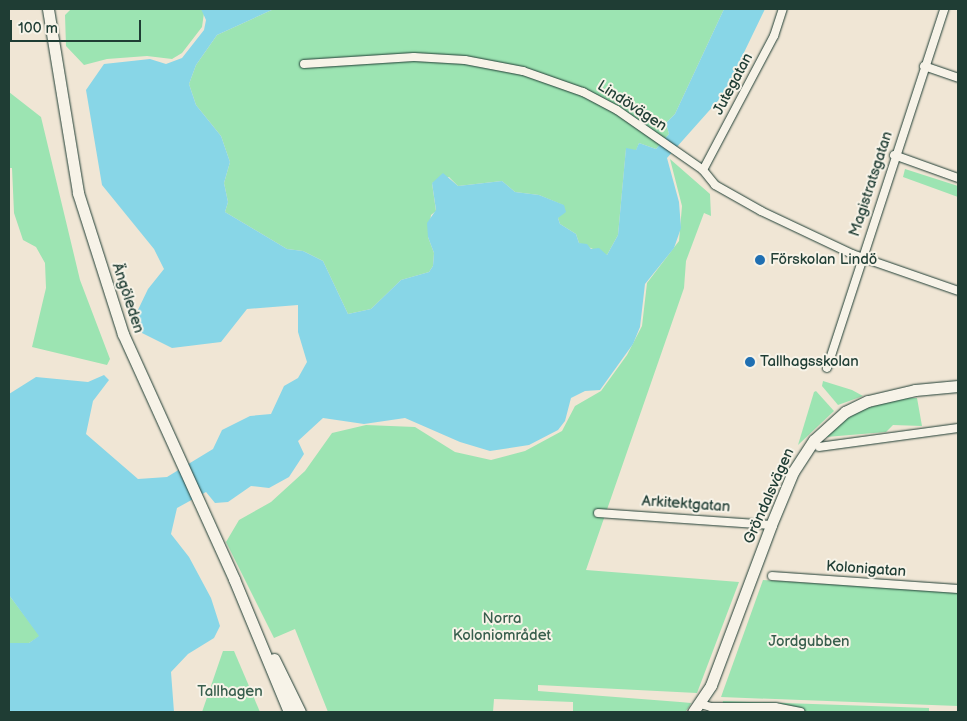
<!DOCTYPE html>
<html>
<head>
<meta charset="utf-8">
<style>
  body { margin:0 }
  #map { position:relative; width:967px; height:721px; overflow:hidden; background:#f0e6d5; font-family:"Balsamiq Sans",sans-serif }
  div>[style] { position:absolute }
  .green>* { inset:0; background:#9ce4b2 }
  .water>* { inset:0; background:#88d6e7 }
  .roads { filter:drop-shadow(0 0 1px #1f3d34) drop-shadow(0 0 1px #1f3d34) }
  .street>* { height:8px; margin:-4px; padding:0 4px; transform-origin:4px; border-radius:4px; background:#f7f3e8 }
  .secondary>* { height:11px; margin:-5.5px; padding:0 5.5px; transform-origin:5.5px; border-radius:5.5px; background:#f7f3e8 }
  .dots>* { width:14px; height:14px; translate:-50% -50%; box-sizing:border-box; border:2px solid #f7f3e8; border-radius:50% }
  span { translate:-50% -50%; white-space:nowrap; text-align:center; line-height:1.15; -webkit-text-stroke:4px #f7f3e8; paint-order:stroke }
  .street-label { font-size:15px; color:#1f3d34 }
  .poi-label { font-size:15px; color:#1f3d34 }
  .left { translate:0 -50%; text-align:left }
  .park-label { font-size:15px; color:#385e4d }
  .frame { position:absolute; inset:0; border:10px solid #1f3d34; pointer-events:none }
  .scale { position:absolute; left:10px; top:20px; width:131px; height:22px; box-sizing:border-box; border:2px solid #1f3d34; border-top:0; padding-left:6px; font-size:15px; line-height:18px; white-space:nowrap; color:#1f3d34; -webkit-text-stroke:4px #f7f3e8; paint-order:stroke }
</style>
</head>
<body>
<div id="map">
  <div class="green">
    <i style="clip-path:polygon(71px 9px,201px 9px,204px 13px,202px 27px,182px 53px,172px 59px,147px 56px,107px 59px,84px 65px,66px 46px,65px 15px)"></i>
    <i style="clip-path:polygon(274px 9px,724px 9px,675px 114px,666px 123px,669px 134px,656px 149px,639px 143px,636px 151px,626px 149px,618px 235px,607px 255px,579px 243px,576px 234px,560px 224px,558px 218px,563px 205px,539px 195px,515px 192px,502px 181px,458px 186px,449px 177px,432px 183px,436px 211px,431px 215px,428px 237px,434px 253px,433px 266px,429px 272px,401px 280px,371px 309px,348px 314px,323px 261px,303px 251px,287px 249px,225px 212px,228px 202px,224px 183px,230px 162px,221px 136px,196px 105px,189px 84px,196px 65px,217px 35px)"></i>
    <i style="clip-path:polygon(9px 92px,41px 117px,80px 280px,110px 359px,107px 365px,32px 347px,46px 288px,45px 263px,36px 247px,23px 240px,14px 213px,12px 168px,9px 168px)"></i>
    <i style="clip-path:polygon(670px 159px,710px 194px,711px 216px,704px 213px,686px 261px,684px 288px,586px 570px,739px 582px,697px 693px,538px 685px,538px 691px,680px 702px,691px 703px,689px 707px,685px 712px,573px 712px,573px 702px,494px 699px,493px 712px,328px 712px,295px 629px,274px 638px,226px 542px,239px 520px,271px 502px,305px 471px,332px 433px,366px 425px,415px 427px,455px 452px,491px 460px,525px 451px,562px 431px,575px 406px,601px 391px,627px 355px,642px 326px,647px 283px,679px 241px,682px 206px)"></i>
    <i style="clip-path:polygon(905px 169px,958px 186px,958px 197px,903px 177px)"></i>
    <i style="clip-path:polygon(823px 381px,852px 390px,863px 396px,838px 405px,822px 386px)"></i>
    <i style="clip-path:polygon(816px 391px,834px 411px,798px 445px,814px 392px)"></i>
    <i style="clip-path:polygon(901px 398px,917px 398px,922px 426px,893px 425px,886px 432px,826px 437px,841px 422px,864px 409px)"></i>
    <i style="clip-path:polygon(763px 580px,958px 592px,958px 706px,721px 697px)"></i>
    <i style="clip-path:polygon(9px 595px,40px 636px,29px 643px,9px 643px)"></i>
    <i style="clip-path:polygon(223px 651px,234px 651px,260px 712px,202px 712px)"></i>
    <i style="clip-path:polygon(723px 701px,929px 708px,929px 712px,721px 712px)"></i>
  </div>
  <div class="water">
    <i style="clip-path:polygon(201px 9px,274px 9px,217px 35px,196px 65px,189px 84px,196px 105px,221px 136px,230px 162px,224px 183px,228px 202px,225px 212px,287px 249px,303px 251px,323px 261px,348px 314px,371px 309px,401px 280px,429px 272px,433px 266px,434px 253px,428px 237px,427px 223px,436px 210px,432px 183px,443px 173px,458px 186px,502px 181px,515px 192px,539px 195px,564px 205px,566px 212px,558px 218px,560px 224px,576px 234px,579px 243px,587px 244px,591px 249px,599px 248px,607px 255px,618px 235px,626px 148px,636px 150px,639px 143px,656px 149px,669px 134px,666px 123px,675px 114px,724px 9px,765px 9px,724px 94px,667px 158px,679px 202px,681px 228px,674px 248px,645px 284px,640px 327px,633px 344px,600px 390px,585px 391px,571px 398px,565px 421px,558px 430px,529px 445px,490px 451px,460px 442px,405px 418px,364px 424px,323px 418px,298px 441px,304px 454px,289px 477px,269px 488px,251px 486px,228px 502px,215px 503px,206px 492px,177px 508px,171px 534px,189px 557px,211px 598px,220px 626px,214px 638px,188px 654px,171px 672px,174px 712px,9px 712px,9px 643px,29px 643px,39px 636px,9px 595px,9px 394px,36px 377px,88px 382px,104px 375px,109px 380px,93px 401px,86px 434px,138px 479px,167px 477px,213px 449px,222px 430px,250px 416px,271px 414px,284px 386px,298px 378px,307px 362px,298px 332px,298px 305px,247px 309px,221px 342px,172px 348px,142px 333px,136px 314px,148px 289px,164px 269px,154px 249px,102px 185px,86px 90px,104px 64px,150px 59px,166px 64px,182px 58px,204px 30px,206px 20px)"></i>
  </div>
  <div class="roads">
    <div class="street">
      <i style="left:304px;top:64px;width:110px;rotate:-3.6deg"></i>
      <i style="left:414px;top:57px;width:51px;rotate:3.4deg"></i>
      <i style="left:465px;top:60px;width:59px;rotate:10.7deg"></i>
      <i style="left:523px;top:71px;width:64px;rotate:19.3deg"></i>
      <i style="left:583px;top:92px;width:38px;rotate:28deg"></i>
      <i style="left:617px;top:110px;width:105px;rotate:34.9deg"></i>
      <i style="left:703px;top:170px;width:19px;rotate:51deg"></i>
      <i style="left:715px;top:185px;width:53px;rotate:29.5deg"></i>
      <i style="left:761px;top:211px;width:101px;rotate:25.3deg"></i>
      <i style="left:852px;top:254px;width:112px;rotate:19.2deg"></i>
      <i style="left:924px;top:66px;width:36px;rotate:19deg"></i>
      <i style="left:894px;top:155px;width:68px;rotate:19.8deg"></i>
      <i style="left:703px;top:170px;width:152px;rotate:-62.1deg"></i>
      <i style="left:774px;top:36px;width:28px;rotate:-72deg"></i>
      <i style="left:827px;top:368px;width:378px;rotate:-71.9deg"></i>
      <i style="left:819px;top:447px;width:140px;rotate:-7.8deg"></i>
      <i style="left:598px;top:513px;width:173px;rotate:4deg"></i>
      <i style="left:772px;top:576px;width:186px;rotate:4deg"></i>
      <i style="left:700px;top:704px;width:11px;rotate:15deg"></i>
      <i style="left:711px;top:707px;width:64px"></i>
      <i style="left:775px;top:707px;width:26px;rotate:11deg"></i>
    </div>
    <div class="secondary">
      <i style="left:48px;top:9px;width:186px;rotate:80.7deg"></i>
      <i style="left:78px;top:193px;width:148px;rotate:72.3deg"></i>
      <i style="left:123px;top:334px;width:269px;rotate:65.6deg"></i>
      <i style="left:234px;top:579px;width:144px;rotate:67.5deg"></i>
      <i style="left:274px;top:659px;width:59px;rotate:63.9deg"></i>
      <i style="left:693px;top:712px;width:32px;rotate:-56deg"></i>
      <i style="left:711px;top:685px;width:171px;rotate:-69.4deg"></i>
      <i style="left:771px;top:525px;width:57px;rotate:-67.5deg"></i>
      <i style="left:793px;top:472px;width:38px;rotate:-57deg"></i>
      <i style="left:814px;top:440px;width:42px;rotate:-42.1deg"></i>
      <i style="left:845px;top:412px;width:25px;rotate:-26deg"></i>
      <i style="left:868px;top:401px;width:48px;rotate:-13.2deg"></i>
      <i style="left:915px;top:390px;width:43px;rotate:-5.3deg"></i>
    </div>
  </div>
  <div class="dots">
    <i style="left:760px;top:260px;background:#1f6fb2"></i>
    <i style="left:750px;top:362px;background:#1f6fb2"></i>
  </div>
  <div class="street-label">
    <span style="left:733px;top:84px;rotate:-62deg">Jutegatan</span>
    <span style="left:632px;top:106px;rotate:33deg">Lindövägen</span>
    <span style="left:871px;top:184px;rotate:-72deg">Magistratsgatan</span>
    <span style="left:128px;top:298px;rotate:72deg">Ängöleden</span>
    <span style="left:769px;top:496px;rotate:-66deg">Gröndalsvägen</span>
    <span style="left:686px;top:504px;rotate:4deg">Arkitektgatan</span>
    <span style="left:866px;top:569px;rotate:4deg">Kolonigatan</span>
  </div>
  <div class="poi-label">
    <span class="left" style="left:770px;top:260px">Förskolan Lindö</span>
    <span class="left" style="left:760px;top:362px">Tallhagsskolan</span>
  </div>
  <div class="park-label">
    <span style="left:502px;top:627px">Norra<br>Koloniområdet</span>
    <span style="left:809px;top:642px">Jordgubben</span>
    <span style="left:230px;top:692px">Tallhagen</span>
  </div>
  <div class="frame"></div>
  <div class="scale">100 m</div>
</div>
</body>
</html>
